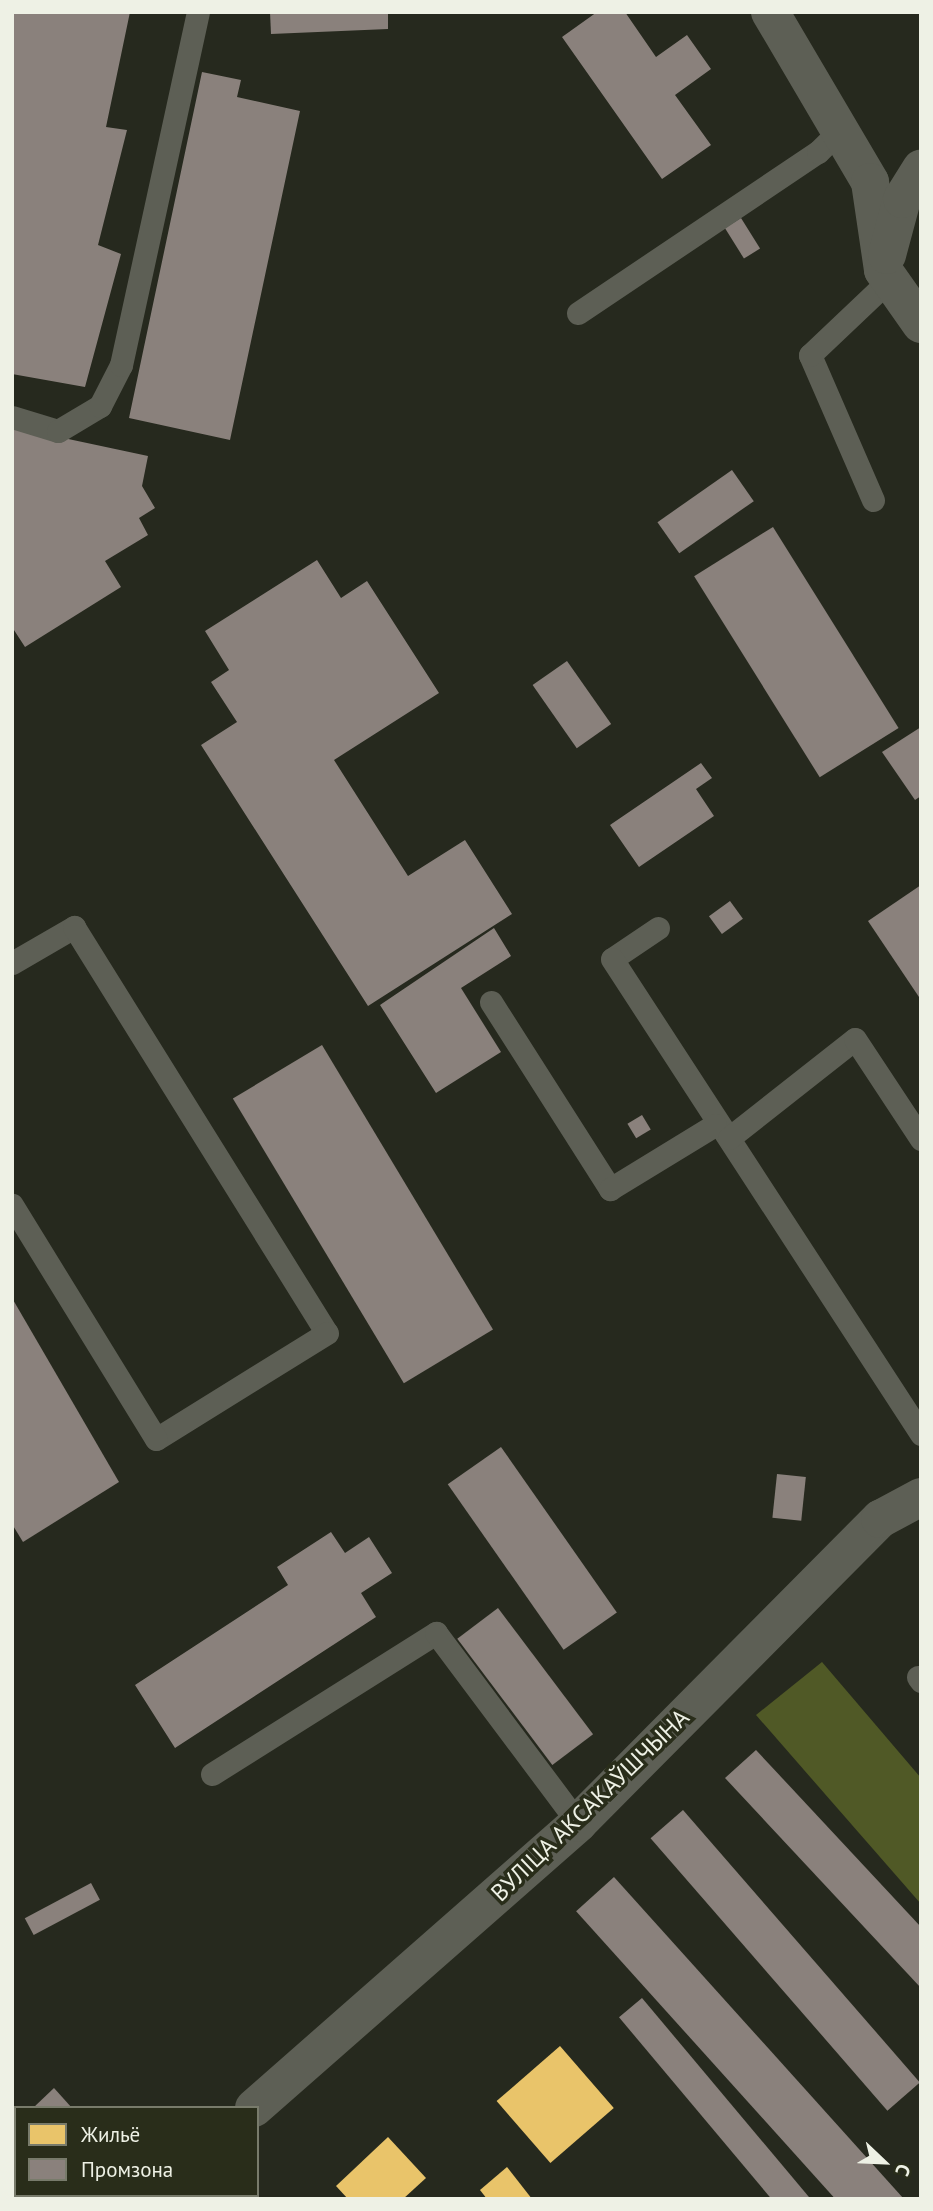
<!DOCTYPE html>
<html>
<head>
<meta charset="utf-8">
<style>
  body { margin:0 }
  #map { position:relative; width:933px; height:2211px; overflow:hidden; background:#26291e; font-family:"PT Sans",sans-serif }
  div>[style] { position:absolute }
  .forest>* { inset:0; background:#505926 }
  .homes>* { inset:0; background:#e9c46a; transform-origin:0 0 }
  .industry>* { inset:0; background:#8a817c; transform-origin:0 0 }
  .service>* { height:23px; margin:-11.5px; padding:0 11.5px; transform-origin:11.5px; border-radius:11.5px; background:#5d5f55 }
  .minor>* { height:38px; margin:-19px; padding:0 19px; transform-origin:19px; border-radius:19px; background:#5d5f55 }
  span { translate:-50% -50%; white-space:nowrap; text-align:center; line-height:1.15; -webkit-text-stroke:7px #292d1a; paint-order:stroke }
  .street-label { font-size:24px; color:#eef1e5 }
  .frame { position:absolute; inset:0; border:14px solid #eef1e5; pointer-events:none }
  .legend { position:absolute; left:14px; top:2106px; width:245px; height:91px; box-sizing:border-box; background:#292d1a; border:2px solid #787b6b; margin:0; padding:9px 12px; list-style:none; font-size:21px; color:#eef1e5 }
  .legend li { display:flex; align-items:center; gap:14px; height:35px }
  .legend b { width:35px; border:2px solid #787b6b }
  .north { position:absolute; left:849px; top:2127px; width:70px; height:70px; -webkit-text-stroke:5px #292d1a; paint-order:stroke; rotate:113deg; font-size:19px; font-weight:700; line-height:28px; text-align:center; color:#eef1e5 }
  .north::after { content:''; display:block; margin:auto; width:24px; height:32px; background:#eef1e5; clip-path:polygon(50% 0,100% 100%,50% 72%,0 100%) }
</style>
</head>
<body>
<div id="map">
  <div class="forest">
    <i style="clip-path:polygon(822px 1662px,921px 1778px,921px 1904px,756px 1715px)"></i>
  </div>
  <div class="homes">
    <i style="left:560px;top:2046px;width:82px;height:84px;rotate:49deg"></i>
    <i style="clip-path:polygon(388px 2137px,426px 2178px,403px 2199px,348px 2199px,336px 2186px)"></i>
    <i style="clip-path:polygon(507px 2167px,532px 2199px,487px 2199px,480px 2190px)"></i>
  </div>
  <div class="industry">
    <i style="clip-path:polygon(12px 12px,130px 12px,106px 127px,127px 130px,98px 245px,121px 254px,85px 387px,12px 374px)"></i>
    <i style="clip-path:polygon(270px 12px,388px 12px,388px 29px,271px 34px)"></i>
    <i style="clip-path:polygon(597px 12px,625px 12px,656px 57px,687px 35px,711px 69px,675px 95px,711px 145px,662px 179px,562px 37px)"></i>
    <i style="clip-path:polygon(202px 72px,241px 80px,237px 97px,300px 111px,230px 440px,129px 418px)"></i>
    <i style="left:741px;top:218px;width:36px;height:19px;rotate:58deg"></i>
    <i style="clip-path:polygon(12px 427px,148px 456px,142px 486px,155px 508px,139px 518px,148px 535px,105px 561px,121px 587px,25px 647px,12px 627px)"></i>
    <i style="left:732px;top:470px;width:38px;height:91px;rotate:55deg"></i>
    <i style="left:773px;top:527px;width:237px;height:93px;rotate:58deg"></i>
    <i style="clip-path:polygon(317px 560px,341px 598px,367px 581px,439px 693px,334px 760px,408px 876px,465px 840px,512px 914px,368px 1006px,201px 745px,237px 722px,211px 682px,229px 670px,205px 631px)"></i>
    <i style="left:567px;top:661px;width:77px;height:42px;rotate:55deg"></i>
    <i style="clip-path:polygon(921px 727px,921px 796px,915px 800px,882px 752px)"></i>
    <i style="clip-path:polygon(701px 763px,712px 778px,696px 789px,714px 816px,639px 867px,610px 825px)"></i>
    <i style="clip-path:polygon(921px 885px,921px 1000px,868px 921px)"></i>
    <i style="left:730px;top:901px;width:22px;height:26px;rotate:54deg"></i>
    <i style="clip-path:polygon(494px 928px,511px 956px,461px 988px,501px 1052px,436px 1093px,380px 1005px)"></i>
    <i style="left:322px;top:1045px;width:332px;height:104px;rotate:59deg"></i>
    <i style="left:642px;top:1115px;width:17px;height:17px;rotate:59deg"></i>
    <i style="clip-path:polygon(12px 1298px,119px 1482px,23px 1542px,12px 1524px)"></i>
    <i style="left:501px;top:1447px;width:202px;height:65px;rotate:55deg"></i>
    <i style="left:777px;top:1474px;width:29px;height:44px;rotate:6deg"></i>
    <i style="clip-path:polygon(331px 1532px,345px 1553px,369px 1537px,392px 1573px,361px 1593px,376px 1617px,175px 1748px,135px 1685px,288px 1585px,277px 1567px)"></i>
    <i style="left:498px;top:1608px;width:158px;height:51px;rotate:53deg"></i>
    <i style="clip-path:polygon(756px 1750px,921px 1927px,921px 1988px,725px 1778px)"></i>
    <i style="left:683px;top:1810px;width:361px;height:43px;rotate:49deg"></i>
    <i style="left:614px;top:1877px;width:436px;height:51px;rotate:48deg"></i>
    <i style="left:91px;top:1883px;width:19px;height:75px;rotate:62deg"></i>
    <i style="left:642px;top:1998px;width:263px;height:30px;rotate:50deg"></i>
    <i style="clip-path:polygon(54px 2088px,72px 2108px,33px 2108px)"></i>
  </div>
  <div class="service">
    <i style="left:578px;top:313px;width:289px;rotate:-33.9deg"></i>
    <i style="left:818px;top:152px;width:31px;rotate:-45deg"></i>
    <i style="left:12px;top:417px;width:48px;rotate:16.9deg"></i>
    <i style="left:58px;top:431px;width:49px;rotate:-30.8deg"></i>
    <i style="left:100px;top:406px;width:46px;rotate:-62.9deg"></i>
    <i style="left:121px;top:365px;width:361px;rotate:-77.7deg"></i>
    <i style="left:873px;top:500px;width:158px;rotate:-113.5deg"></i>
    <i style="left:810px;top:355px;width:109px;rotate:-43.5deg"></i>
    <i style="left:658px;top:928px;width:55px;rotate:146deg"></i>
    <i style="left:612px;top:959px;width:567px;rotate:56.95deg"></i>
    <i style="left:12px;top:963px;width:72px;rotate:-30.1deg"></i>
    <i style="left:74px;top:927px;width:478px;rotate:58.1deg"></i>
    <i style="left:327px;top:1333px;width:201px;rotate:148.2deg"></i>
    <i style="left:156px;top:1439px;width:275px;rotate:-121.6deg"></i>
    <i style="left:491px;top:1002px;width:222px;rotate:57.5deg"></i>
    <i style="left:610px;top:1189px;width:123px;rotate:-31.4deg"></i>
    <i style="left:729px;top:1138px;width:160px;rotate:-38.2deg"></i>
    <i style="left:855px;top:1039px;width:120px;rotate:56.6deg"></i>
    <i style="left:918px;top:1677px;width:5px;rotate:53deg"></i>
    <i style="left:212px;top:1774px;width:265px;rotate:-32.2deg"></i>
    <i style="left:436px;top:1633px;width:237px;rotate:53.2deg"></i>
  </div>
  <div class="minor">
    <i style="left:770px;top:12px;width:197px;rotate:59.5deg"></i>
    <i style="left:870px;top:182px;width:89px;rotate:81.6deg"></i>
    <i style="left:883px;top:270px;width:66px;rotate:54.9deg"></i>
    <i style="left:887px;top:255px;width:58px;rotate:-75deg"></i>
    <i style="left:902px;top:199px;width:36px;rotate:-58deg"></i>
    <i style="left:254px;top:2108px;width:432px;rotate:-41.3deg"></i>
    <i style="left:578px;top:1823px;width:429px;rotate:-45.2deg"></i>
    <i style="left:880px;top:1519px;width:47px;rotate:-28.2deg"></i>
    <i style="left:150px;top:2199px;width:6px;rotate:-45deg"></i>
  </div>
  <div class="street-label">
    <span style="left:590px;top:1805px;rotate:-44deg">ВУЛІЦА АКСАКАЎШЧЫНА</span>
  </div>
  <div class="frame"></div>
  <ul class="legend">
  <li><b style="height:19px;background:#e9c46a"></b>Жильё</li>
  <li><b style="height:19px;background:#8a817c"></b>Промзона</li>
  </ul>
  <div class="north">С</div>
</div>
</body>
</html>
